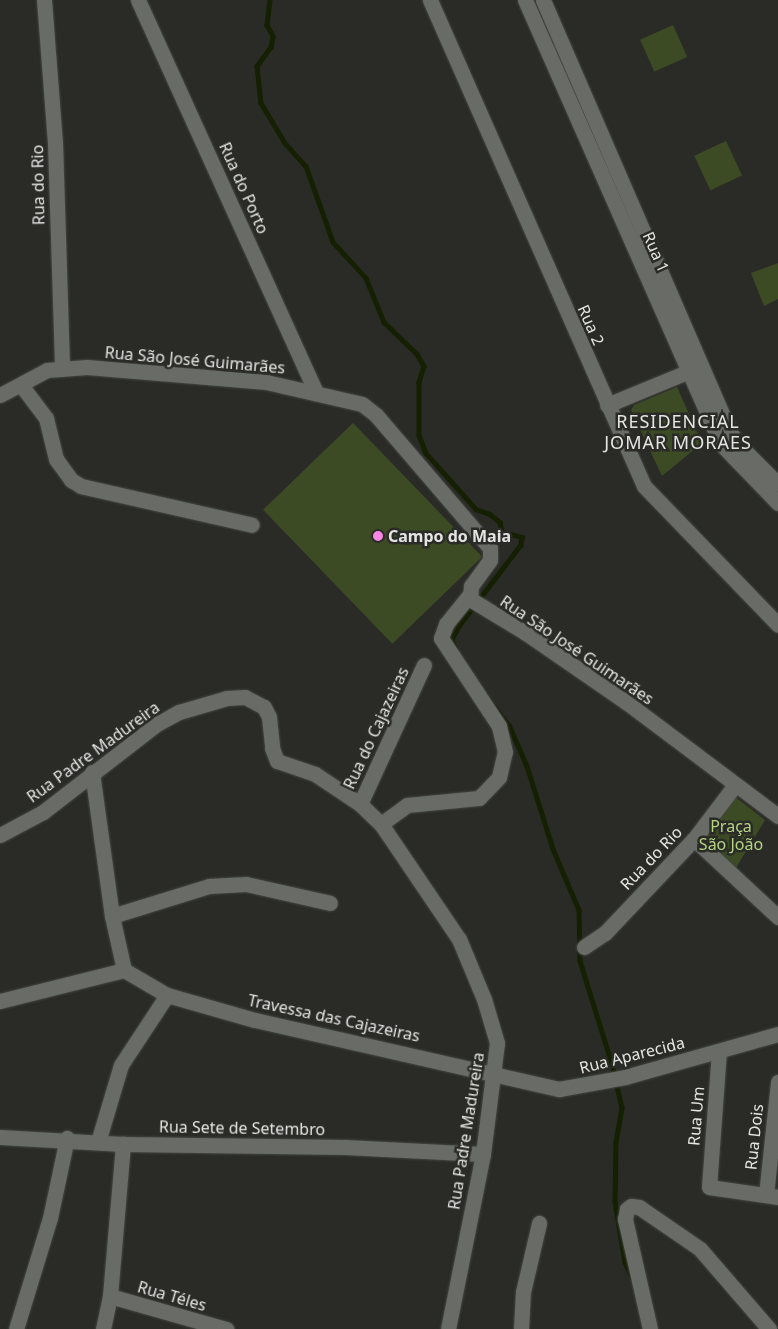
<!DOCTYPE html>
<html>
<head>
<meta charset="utf-8">
<style>
  body { margin:0 }
  #map { position:relative; width:778px; height:1329px; overflow:hidden; background:#2a2b27; font-family:"Noto Sans",sans-serif }
  div>[style] { position:absolute }
  .green>* { inset:0; background:#3d4b25; transform-origin:0 0 }
  .stream>* { height:4.5px; margin:-2.25px; padding:0 2.25px; transform-origin:2.25px; border-radius:2.25px; background:#151f02 }
  .roads { filter:drop-shadow(0 0 1px #444643) drop-shadow(0 0 1px #444643) }
  .minor>* { height:15px; margin:-7.5px; padding:0 7.5px; transform-origin:7.5px; border-radius:7.5px; background:#696b66 }
  .dots>* { width:14px; height:14px; translate:-50% -50%; box-sizing:border-box; border:2px solid #2a2b27; border-radius:50% }
  span { translate:-50% -50%; white-space:nowrap; text-align:center; line-height:1.15; -webkit-text-stroke:5px #2a2b27; paint-order:stroke }
  .street-label { font-size:16px; color:#e4e5e3 }
  .poi-label { font-size:16px; color:#e4e5e3; font-weight:700 }
  .left { translate:0 -50%; text-align:left }
  .park-label { font-size:16px; color:#b4d480 }
  .neighbourhood-label { font-size:18px; color:#e4e5e3; letter-spacing:1px }
</style>
</head>
<body>
<div id="map">
  <div class="green">
    <i style="left:673px;top:25px;width:35px;height:36px;rotate:66deg"></i>
    <i style="left:726px;top:141px;width:38px;height:35px;rotate:65deg"></i>
    <i style="clip-path:polygon(778px 263px,778px 299px,764px 306px,751px 273px)"></i>
    <i style="clip-path:polygon(677px 387px,702px 443px,662px 476px,631px 410px,634px 405px)"></i>
    <i style="left:353px;top:423px;width:186px;height:125px;rotate:46deg"></i>
    <i style="clip-path:polygon(734px 796px,765px 820px,734px 871px,700px 839px)"></i>
  </div>
  <div class="stream">
    <i style="left:270px;top:0;width:25px;rotate:97deg"></i>
    <i style="left:267px;top:25px;width:13px;rotate:61deg"></i>
    <i style="left:273px;top:36px;width:11px;rotate:100deg"></i>
    <i style="left:271px;top:47px;width:24px;rotate:126deg"></i>
    <i style="left:257px;top:66px;width:37px;rotate:84deg"></i>
    <i style="left:261px;top:103px;width:47px;rotate:59deg"></i>
    <i style="left:285px;top:143px;width:31px;rotate:48deg"></i>
    <i style="left:306px;top:166px;width:81px;rotate:70.4deg"></i>
    <i style="left:333px;top:242px;width:49px;rotate:47.5deg"></i>
    <i style="left:366px;top:278px;width:48px;rotate:67.8deg"></i>
    <i style="left:384px;top:322px;width:46px;rotate:44.1deg"></i>
    <i style="left:417px;top:354px;width:14px;rotate:60deg"></i>
    <i style="left:424px;top:366px;width:17px;rotate:107deg"></i>
    <i style="left:419px;top:382px;width:53px;rotate:90deg"></i>
    <i style="left:419px;top:435px;width:19px;rotate:69deg"></i>
    <i style="left:426px;top:453px;width:75px;rotate:48.2deg"></i>
    <i style="left:476px;top:509px;width:15px;rotate:20deg"></i>
    <i style="left:490px;top:514px;width:13px;rotate:39deg"></i>
    <i style="left:500px;top:522px;width:10px;rotate:79deg"></i>
    <i style="left:502px;top:532px;width:21px;rotate:14deg"></i>
    <i style="left:522px;top:537px;width:8px;rotate:97deg"></i>
    <i style="left:521px;top:545px;width:101px;rotate:127.3deg"></i>
    <i style="left:460px;top:625px;width:16px;rotate:120deg"></i>
    <i style="left:452px;top:639px;width:11px;rotate:68deg"></i>
    <i style="left:486px;top:695px;width:38px;rotate:53deg"></i>
    <i style="left:509px;top:725px;width:45px;rotate:66.3deg"></i>
    <i style="left:527px;top:766px;width:87px;rotate:72.6deg"></i>
    <i style="left:553px;top:849px;width:66px;rotate:66.9deg"></i>
    <i style="left:579px;top:910px;width:51px;rotate:88.9deg"></i>
    <i style="left:580px;top:961px;width:108px;rotate:72.7deg"></i>
    <i style="left:612px;top:1064px;width:45px;rotate:77.2deg"></i>
    <i style="left:622px;top:1108px;width:36px;rotate:100deg"></i>
    <i style="left:616px;top:1143px;width:59px;rotate:91deg"></i>
    <i style="left:615px;top:1202px;width:61px;rotate:80.5deg"></i>
    <i style="left:625px;top:1262px;width:17px;rotate:66deg"></i>
  </div>
  <div class="roads">
    <div class="minor">
      <i style="left:44px;top:0;width:142px;rotate:85.6deg"></i>
      <i style="left:55px;top:142px;width:227px;rotate:88.2deg"></i>
      <i style="left:138px;top:0;width:431px;rotate:65.6deg"></i>
      <i style="left:430px;top:0;width:531px;rotate:66.23deg"></i>
      <i style="left:644px;top:486px;width:193px;rotate:46deg"></i>
      <i style="left:525px;top:0;width:485px;rotate:66.2deg"></i>
      <i style="left:721px;top:444px;width:82px;rotate:46deg"></i>
      <i style="left:543px;top:0;width:471px;rotate:66.6deg"></i>
      <i style="left:730px;top:432px;width:16px;rotate:55deg"></i>
      <i style="left:739px;top:445px;width:55px;rotate:45deg"></i>
      <i style="left:21px;top:385px;width:41px;rotate:52.9deg"></i>
      <i style="left:46px;top:418px;width:42px;rotate:76.3deg"></i>
      <i style="left:56px;top:459px;width:26px;rotate:54deg"></i>
      <i style="left:71px;top:480px;width:12px;rotate:31deg"></i>
      <i style="left:81px;top:486px;width:175px;rotate:12.8deg"></i>
      <i style="left:0;top:395px;width:53px;rotate:-28deg"></i>
      <i style="left:47px;top:370px;width:40px;rotate:-4.3deg"></i>
      <i style="left:87px;top:367px;width:180px;rotate:4.8deg"></i>
      <i style="left:266px;top:382px;width:98px;rotate:12.9deg"></i>
      <i style="left:362px;top:404px;width:18px;rotate:38deg"></i>
      <i style="left:376px;top:415px;width:175px;rotate:49.4deg"></i>
      <i style="left:490px;top:548px;width:12px;rotate:90deg"></i>
      <i style="left:490px;top:560px;width:32px;rotate:126deg"></i>
      <i style="left:471px;top:586px;width:13px;rotate:94deg"></i>
      <i style="left:470px;top:599px;width:66px;rotate:31.3deg"></i>
      <i style="left:526px;top:633px;width:121px;rotate:34.6deg"></i>
      <i style="left:626px;top:702px;width:190px;rotate:36.9deg"></i>
      <i style="left:607px;top:405px;width:100px;rotate:-22.4deg"></i>
      <i style="left:92px;top:772px;width:145px;rotate:82.1deg"></i>
      <i style="left:112px;top:916px;width:55px;rotate:77.5deg"></i>
      <i style="left:360px;top:804px;width:153px;rotate:-65.3deg"></i>
      <i style="left:381px;top:824px;width:32px;rotate:-36deg"></i>
      <i style="left:407px;top:805px;width:72px;rotate:-5.6deg"></i>
      <i style="left:479px;top:798px;width:29px;rotate:-46deg"></i>
      <i style="left:499px;top:777px;width:26px;rotate:-77deg"></i>
      <i style="left:505px;top:752px;width:27px;rotate:-103deg"></i>
      <i style="left:499px;top:726px;width:105px;rotate:-123.4deg"></i>
      <i style="left:441px;top:638px;width:15px;rotate:-70deg"></i>
      <i style="left:446px;top:624px;width:36px;rotate:-51deg"></i>
      <i style="left:0;top:835px;width:49px;rotate:-28.1deg"></i>
      <i style="left:43px;top:812px;width:144px;rotate:-37.7deg"></i>
      <i style="left:157px;top:724px;width:25px;rotate:-29deg"></i>
      <i style="left:179px;top:712px;width:50px;rotate:-16.3deg"></i>
      <i style="left:227px;top:698px;width:18px;rotate:-3deg"></i>
      <i style="left:245px;top:697px;width:21px;rotate:28deg"></i>
      <i style="left:264px;top:707px;width:11px;rotate:63deg"></i>
      <i style="left:269px;top:717px;width:31px;rotate:84deg"></i>
      <i style="left:272px;top:748px;width:14px;rotate:69deg"></i>
      <i style="left:277px;top:761px;width:40px;rotate:18.9deg"></i>
      <i style="left:315px;top:774px;width:54px;rotate:33.7deg"></i>
      <i style="left:360px;top:804px;width:29px;rotate:44deg"></i>
      <i style="left:381px;top:824px;width:139px;rotate:55.9deg"></i>
      <i style="left:459px;top:939px;width:65px;rotate:67.4deg"></i>
      <i style="left:484px;top:999px;width:46px;rotate:73.5deg"></i>
      <i style="left:497px;top:1043px;width:112px;rotate:97.2deg"></i>
      <i style="left:483px;top:1154px;width:178px;rotate:101.3deg"></i>
      <i style="left:694px;top:839px;width:115px;rotate:42.9deg"></i>
      <i style="left:112px;top:916px;width:102px;rotate:-17.2deg"></i>
      <i style="left:209px;top:886px;width:37px;rotate:-3deg"></i>
      <i style="left:246px;top:884px;width:86px;rotate:12.7deg"></i>
      <i style="left:584px;top:947px;width:25px;rotate:-34deg"></i>
      <i style="left:605px;top:933px;width:129px;rotate:-46.6deg"></i>
      <i style="left:694px;top:839px;width:68px;rotate:-52.8deg"></i>
      <i style="left:0;top:1001px;width:128px;rotate:-14deg"></i>
      <i style="left:124px;top:970px;width:50px;rotate:30.2deg"></i>
      <i style="left:167px;top:995px;width:91px;rotate:15.9deg"></i>
      <i style="left:255px;top:1020px;width:312px;rotate:12.8deg"></i>
      <i style="left:559px;top:1089px;width:67px;rotate:-10.3deg"></i>
      <i style="left:625px;top:1077px;width:159px;rotate:-15.7deg"></i>
      <i style="left:719px;top:1051px;width:136px;rotate:94.2deg"></i>
      <i style="left:709px;top:1187px;width:70px;rotate:8.2deg"></i>
      <i style="left:0;top:1137px;width:123px;rotate:3.3deg"></i>
      <i style="left:123px;top:1144px;width:222px;rotate:0.8deg"></i>
      <i style="left:345px;top:1147px;width:138px;rotate:2.9deg"></i>
      <i style="left:98px;top:1142px;width:80px;rotate:-73.4deg"></i>
      <i style="left:121px;top:1065px;width:84px;rotate:-56.7deg"></i>
      <i style="left:766px;top:1195px;width:114px;rotate:-83.9deg"></i>
      <i style="left:110px;top:1296px;width:121px;rotate:15.9deg"></i>
      <i style="left:16px;top:1329px;width:116px;rotate:-73deg"></i>
      <i style="left:50px;top:1218px;width:82px;rotate:-78deg"></i>
      <i style="left:103px;top:1329px;width:34px;rotate:-78deg"></i>
      <i style="left:110px;top:1296px;width:153px;rotate:-85.1deg"></i>
      <i style="left:521px;top:1329px;width:37px;rotate:-87deg"></i>
      <i style="left:523px;top:1292px;width:71px;rotate:-76.9deg"></i>
      <i style="left:650px;top:1329px;width:113px;rotate:-102.8deg"></i>
      <i style="left:625px;top:1219px;width:10px;rotate:-79deg"></i>
      <i style="left:627px;top:1209px;width:5px;rotate:-37deg"></i>
      <i style="left:631px;top:1206px;width:8px;rotate:7deg"></i>
      <i style="left:639px;top:1207px;width:74px;rotate:34.5deg"></i>
      <i style="left:700px;top:1249px;width:106px;rotate:49.2deg"></i>
    </div>
  </div>
  <div class="dots">
    <i style="left:378px;top:536px;background:#fc86e3"></i>
  </div>
  <div class="street-label">
    <span style="left:38px;top:185px;rotate:-91deg">Rua do Rio</span>
    <span style="left:244px;top:188px;rotate:66deg">Rua do Porto</span>
    <span style="left:656px;top:252px;rotate:66deg">Rua 1</span>
    <span style="left:591px;top:325px;rotate:66deg">Rua 2</span>
    <span style="left:195px;top:360px;rotate:5deg">Rua São José Guimarães</span>
    <span style="left:577px;top:650px;rotate:34deg">Rua São José Guimarães</span>
    <span style="left:376px;top:728px;rotate:-65deg">Rua do Cajazeiras</span>
    <span style="left:93px;top:752px;rotate:-36deg">Rua Padre Madureira</span>
    <span style="left:651px;top:858px;rotate:-46deg">Rua do Rio</span>
    <span style="left:334px;top:1018px;rotate:12deg">Travessa das Cajazeiras</span>
    <span style="left:632px;top:1055px;rotate:-14deg">Rua Aparecida</span>
    <span style="left:696px;top:1116px;rotate:-85deg">Rua Um</span>
    <span style="left:242px;top:1128px;rotate:1deg">Rua Sete de Setembro</span>
    <span style="left:466px;top:1131px;rotate:-81deg">Rua Padre Madureira</span>
    <span style="left:754px;top:1137px;rotate:-84deg">Rua Dois</span>
    <span style="left:172px;top:1296px;rotate:16deg">Rua Téles</span>
  </div>
  <div class="poi-label">
    <span class="left" style="left:388px;top:536px">Campo do Maia</span>
  </div>
  <div class="park-label">
    <span style="left:731px;top:835px">Praça<br>São João</span>
  </div>
  <div class="neighbourhood-label">
    <span style="left:678px;top:432px">RESIDENCIAL<br>JOMAR MORAES</span>
  </div>
</div>
</body>
</html>
